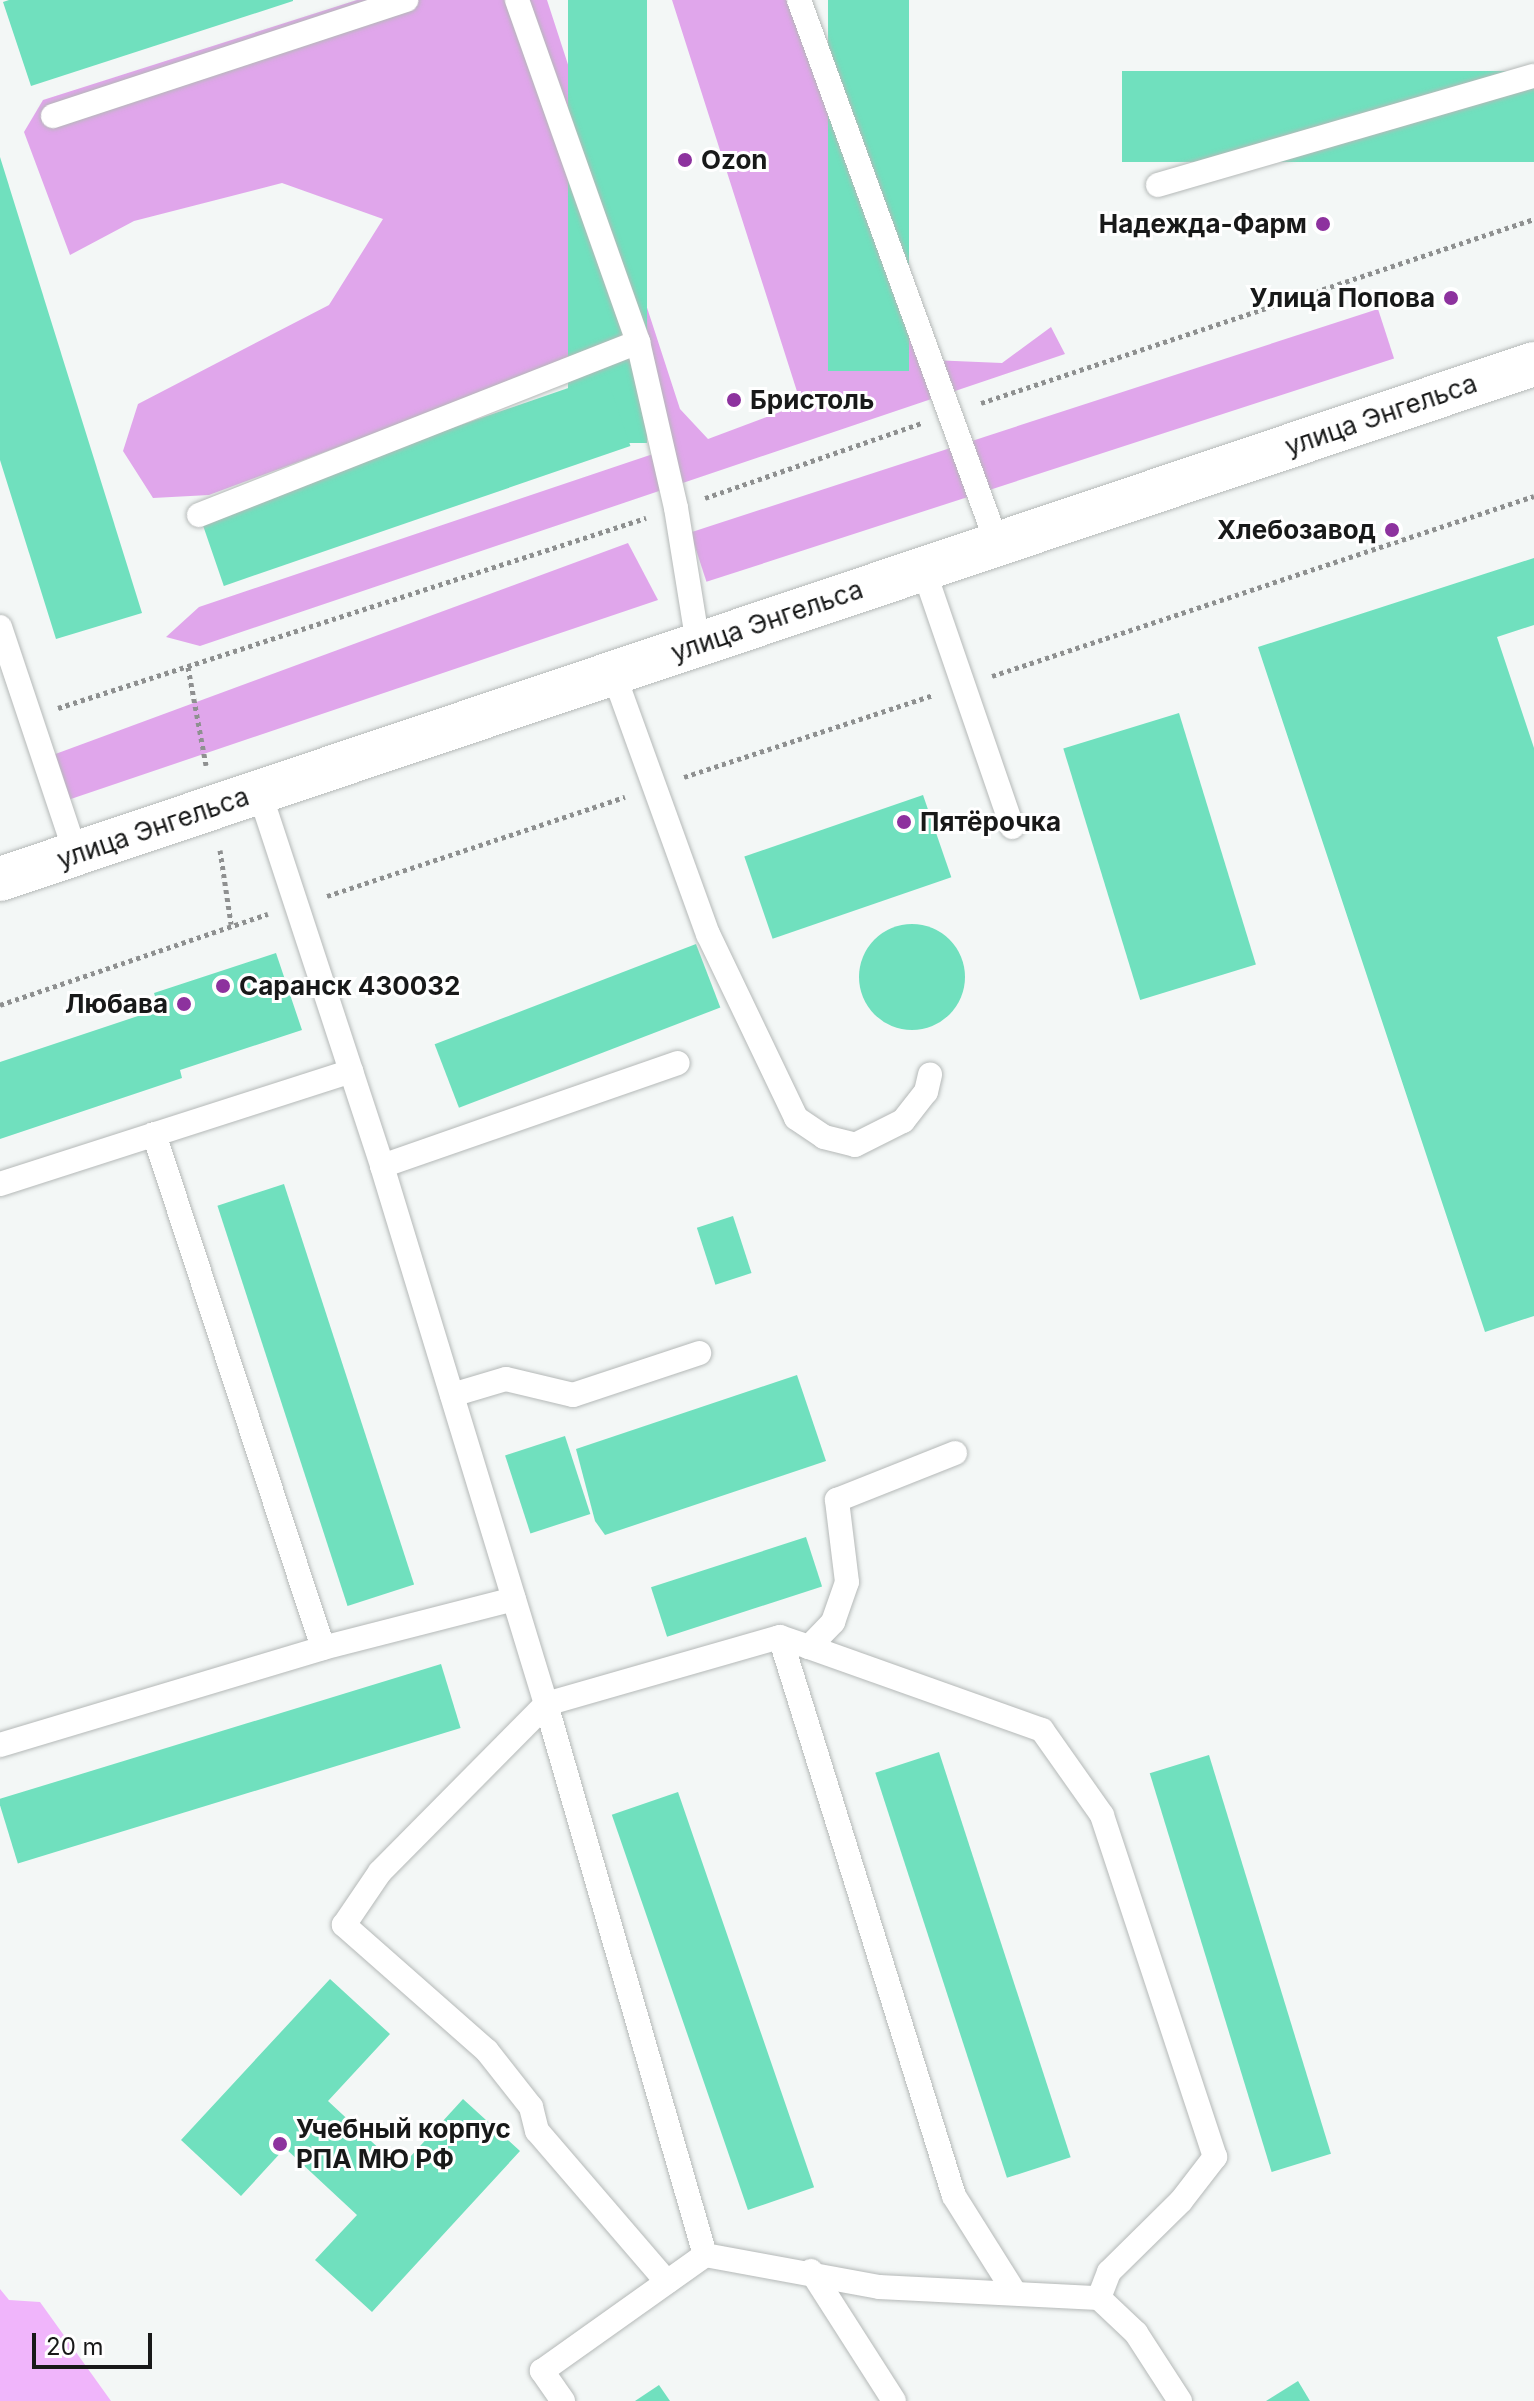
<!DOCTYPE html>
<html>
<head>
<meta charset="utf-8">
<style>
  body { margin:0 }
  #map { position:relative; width:1534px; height:2401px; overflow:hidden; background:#f3f7f6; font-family:Inter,sans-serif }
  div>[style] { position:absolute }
  .forest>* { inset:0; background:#e0a6eb; transform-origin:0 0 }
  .water>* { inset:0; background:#f0b5fb }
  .building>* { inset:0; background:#70e0be; transform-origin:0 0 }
  .round { border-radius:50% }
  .path>* { height:5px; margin-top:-2.5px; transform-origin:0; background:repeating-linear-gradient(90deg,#8e9090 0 4px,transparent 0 8px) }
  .roads { filter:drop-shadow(0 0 2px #b5b9b8) drop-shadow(0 0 2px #b5b9b8) }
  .service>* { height:24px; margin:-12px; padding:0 12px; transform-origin:12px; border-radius:12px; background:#fff }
  .secondary>* { height:44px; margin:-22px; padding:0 22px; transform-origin:22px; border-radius:22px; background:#fff }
  .dots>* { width:22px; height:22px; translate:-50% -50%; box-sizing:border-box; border:4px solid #fff; border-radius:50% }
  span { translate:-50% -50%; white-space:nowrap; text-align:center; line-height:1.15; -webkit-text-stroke:6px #fff; paint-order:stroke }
  .poi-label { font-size:26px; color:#181919; font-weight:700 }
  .left { translate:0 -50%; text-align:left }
  .right { translate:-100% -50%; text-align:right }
  .street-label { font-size:26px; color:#181919 }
  .scale { position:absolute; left:32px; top:2333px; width:120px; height:36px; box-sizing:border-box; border:4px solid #181919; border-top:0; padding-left:10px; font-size:24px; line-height:28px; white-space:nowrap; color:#181919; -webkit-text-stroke:6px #fff; paint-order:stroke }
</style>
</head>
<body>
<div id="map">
  <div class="forest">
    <i style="clip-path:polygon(357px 0,547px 0,680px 409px,708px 439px,801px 404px,672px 0,806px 0,931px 360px,1002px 363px,1051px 327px,1065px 354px,200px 646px,166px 637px,199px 607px,653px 454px,630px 370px,581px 357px,209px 495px,153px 498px,123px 451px,138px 404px,329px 305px,383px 219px,282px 183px,134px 221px,70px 255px,24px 132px,43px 100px)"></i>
    <i style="left:1378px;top:309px;width:52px;height:723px;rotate:72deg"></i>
    <i style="clip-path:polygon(628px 543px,658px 600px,62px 802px,50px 756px)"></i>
  </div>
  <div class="water">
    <i style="clip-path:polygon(0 2289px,9px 2300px,40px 2302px,111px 2401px,0 2401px)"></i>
  </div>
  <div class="building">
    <i style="clip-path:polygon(9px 0,293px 0,293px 1px,31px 86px,3px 2px)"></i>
    <i style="left:568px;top:0;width:79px;height:443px"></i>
    <i style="left:828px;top:0;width:81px;height:371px"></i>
    <i style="left:1534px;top:71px;width:91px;height:412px;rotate:90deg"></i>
    <i style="clip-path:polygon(0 157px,142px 613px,56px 639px,0 460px)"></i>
    <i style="left:606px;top:375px;width:75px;height:430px;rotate:71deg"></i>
    <i style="clip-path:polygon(1534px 558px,1534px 625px,1497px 637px,1534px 748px,1534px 1316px,1485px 1332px,1258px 647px)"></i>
    <i style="left:1179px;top:713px;width:263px;height:121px;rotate:73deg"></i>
    <i style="left:923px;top:795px;width:87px;height:189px;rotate:71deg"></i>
    <i class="round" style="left:859px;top:924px;width:106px;height:106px"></i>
    <i style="left:696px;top:944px;width:68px;height:280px;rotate:69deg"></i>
    <i style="clip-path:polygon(276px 953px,302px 1030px,180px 1070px,182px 1078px,0 1139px,0 1062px,159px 1009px,154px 993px)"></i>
    <i style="left:284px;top:1184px;width:421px;height:70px;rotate:72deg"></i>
    <i style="left:733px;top:1216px;width:60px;height:38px;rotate:72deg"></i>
    <i style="clip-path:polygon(797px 1375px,826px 1461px,605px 1535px,595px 1521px,576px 1449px)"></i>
    <i style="left:565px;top:1436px;width:82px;height:63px;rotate:72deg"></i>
    <i style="left:806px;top:1537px;width:52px;height:163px;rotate:72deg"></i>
    <i style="left:441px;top:1664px;width:67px;height:463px;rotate:73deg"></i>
    <i style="left:939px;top:1752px;width:426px;height:67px;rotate:72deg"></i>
    <i style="left:1209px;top:1755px;width:417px;height:62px;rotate:73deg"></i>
    <i style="left:678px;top:1792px;width:418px;height:70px;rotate:71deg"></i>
    <i style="clip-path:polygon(330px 1979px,390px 2034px,328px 2101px,400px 2168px,463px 2099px,520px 2151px,372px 2312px,315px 2260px,357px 2215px,285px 2148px,241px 2196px,181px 2140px)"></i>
    <i style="clip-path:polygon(1298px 2381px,1310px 2401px,1266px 2401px)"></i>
    <i style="clip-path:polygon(659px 2385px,670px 2401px,635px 2401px)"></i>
  </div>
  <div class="path">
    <i style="left:981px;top:403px;width:583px;rotate:-18.4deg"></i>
    <i style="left:705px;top:498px;width:230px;rotate:-19.1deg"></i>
    <i style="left:188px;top:667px;width:100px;rotate:79.6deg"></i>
    <i style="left:992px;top:676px;width:571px;rotate:-18.37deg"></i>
    <i style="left:58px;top:708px;width:618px;rotate:-17.91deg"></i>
    <i style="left:684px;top:777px;width:262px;rotate:-18.2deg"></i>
    <i style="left:220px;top:850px;width:75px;rotate:81.5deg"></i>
    <i style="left:327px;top:896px;width:314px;rotate:-18.4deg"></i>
    <i style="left:0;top:1005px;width:283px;rotate:-18.8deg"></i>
  </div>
  <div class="roads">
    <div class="service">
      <i style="left:517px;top:0;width:363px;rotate:70.5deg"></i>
      <i style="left:638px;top:342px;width:170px;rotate:77.1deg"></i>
      <i style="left:676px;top:508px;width:138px;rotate:80.8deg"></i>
      <i style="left:799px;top:0;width:578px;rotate:69.97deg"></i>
      <i style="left:53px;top:116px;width:372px;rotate:-18.2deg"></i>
      <i style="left:1158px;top:185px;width:391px;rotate:-16.2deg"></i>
      <i style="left:199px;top:515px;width:472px;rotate:-21.5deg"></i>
      <i style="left:923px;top:568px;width:274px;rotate:71deg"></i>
      <i style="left:0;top:627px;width:239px;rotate:71.5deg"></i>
      <i style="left:613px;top:672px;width:279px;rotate:70.1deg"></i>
      <i style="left:708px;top:934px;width:204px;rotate:64.4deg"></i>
      <i style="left:796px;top:1118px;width:34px;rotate:34deg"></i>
      <i style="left:824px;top:1137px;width:32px;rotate:14deg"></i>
      <i style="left:855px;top:1145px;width:54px;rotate:-26.6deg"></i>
      <i style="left:903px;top:1121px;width:37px;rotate:-52deg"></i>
      <i style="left:926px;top:1092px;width:18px;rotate:-77deg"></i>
      <i style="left:259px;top:791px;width:395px;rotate:71.8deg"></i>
      <i style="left:382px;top:1166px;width:562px;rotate:73.05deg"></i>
      <i style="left:546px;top:1704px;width:243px;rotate:-16deg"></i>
      <i style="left:780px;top:1637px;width:31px;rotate:19deg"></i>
      <i style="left:809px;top:1647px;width:35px;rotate:-46deg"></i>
      <i style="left:833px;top:1622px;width:42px;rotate:-70.7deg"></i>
      <i style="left:847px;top:1582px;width:83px;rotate:-97deg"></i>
      <i style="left:837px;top:1500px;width:127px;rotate:-21.7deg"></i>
      <i style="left:154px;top:1134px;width:541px;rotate:71.8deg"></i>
      <i style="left:382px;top:1166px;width:313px;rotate:-19.2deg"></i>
      <i style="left:0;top:1184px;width:369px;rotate:-17.8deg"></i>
      <i style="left:452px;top:1395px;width:56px;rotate:-16.5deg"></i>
      <i style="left:506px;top:1379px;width:69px;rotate:13.4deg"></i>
      <i style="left:573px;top:1395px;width:133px;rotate:-18.4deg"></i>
      <i style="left:780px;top:1637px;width:585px;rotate:72.71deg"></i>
      <i style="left:954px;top:2196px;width:111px;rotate:57.9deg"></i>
      <i style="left:0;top:1745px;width:337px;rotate:-16.7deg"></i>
      <i style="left:323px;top:1648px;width:197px;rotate:-14.4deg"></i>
      <i style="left:811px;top:2271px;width:154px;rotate:57.4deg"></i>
      <i style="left:667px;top:2282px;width:199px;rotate:-130.7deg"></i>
      <i style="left:537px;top:2131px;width:25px;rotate:-104deg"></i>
      <i style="left:531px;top:2107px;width:71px;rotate:-128.2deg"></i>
      <i style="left:487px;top:2051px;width:191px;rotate:-138.6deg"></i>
      <i style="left:344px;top:1925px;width:64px;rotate:-55.8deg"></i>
      <i style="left:380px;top:1872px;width:236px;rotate:-45.3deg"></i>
      <i style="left:546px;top:1704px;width:573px;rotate:73.9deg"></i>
      <i style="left:705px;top:2255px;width:177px;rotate:10.4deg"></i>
      <i style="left:879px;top:2287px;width:220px;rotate:2.9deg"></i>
      <i style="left:1099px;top:2298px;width:28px;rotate:-69deg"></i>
      <i style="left:1109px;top:2272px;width:101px;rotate:-44.6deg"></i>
      <i style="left:1181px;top:2201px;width:56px;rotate:-52.3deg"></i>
      <i style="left:1215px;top:2157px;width:360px;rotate:-108.3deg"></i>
      <i style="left:1102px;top:1815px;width:104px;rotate:-125.2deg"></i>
      <i style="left:1042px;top:1730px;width:247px;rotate:-160.4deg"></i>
      <i style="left:1099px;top:2298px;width:51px;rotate:43.4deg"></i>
      <i style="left:1136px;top:2333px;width:81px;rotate:57.1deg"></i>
      <i style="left:563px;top:2401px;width:37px;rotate:-125deg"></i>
      <i style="left:542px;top:2371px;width:200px;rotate:-35.4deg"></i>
    </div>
    <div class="secondary">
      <i style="left:0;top:879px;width:1618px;rotate:-18.56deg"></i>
    </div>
  </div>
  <div class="dots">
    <i style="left:685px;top:160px;background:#8d329e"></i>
    <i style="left:1323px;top:224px;background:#8d329e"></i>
    <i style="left:1451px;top:298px;background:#8d329e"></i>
    <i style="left:734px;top:400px;background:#8d329e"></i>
    <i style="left:1392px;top:530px;background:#8d329e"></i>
    <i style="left:904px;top:822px;background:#8d329e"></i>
    <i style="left:223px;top:986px;background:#8d329e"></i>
    <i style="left:184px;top:1004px;background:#8d329e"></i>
    <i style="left:280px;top:2144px;background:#8d329e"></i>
  </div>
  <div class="poi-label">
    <span class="left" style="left:701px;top:160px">Ozon</span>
    <span class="right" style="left:1307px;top:224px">Надежда-Фарм</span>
    <span class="right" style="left:1435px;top:298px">Улица Попова</span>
    <span class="left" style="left:750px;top:400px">Бристоль</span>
    <span class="right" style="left:1376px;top:530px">Хлебозавод</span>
    <span class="left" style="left:920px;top:822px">Пятёрочка</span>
    <span class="left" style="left:239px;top:986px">Саранск 430032</span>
    <span class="right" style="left:168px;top:1004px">Любава</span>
    <span class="left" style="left:296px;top:2144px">Учебный корпус<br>РПА МЮ РФ</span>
  </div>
  <div class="street-label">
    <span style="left:1381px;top:415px;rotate:-19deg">улица Энгельса</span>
    <span style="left:767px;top:621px;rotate:-19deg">улица Энгельса</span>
    <span style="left:153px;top:828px;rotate:-19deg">улица Энгельса</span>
  </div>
  <div class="scale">20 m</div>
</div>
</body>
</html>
